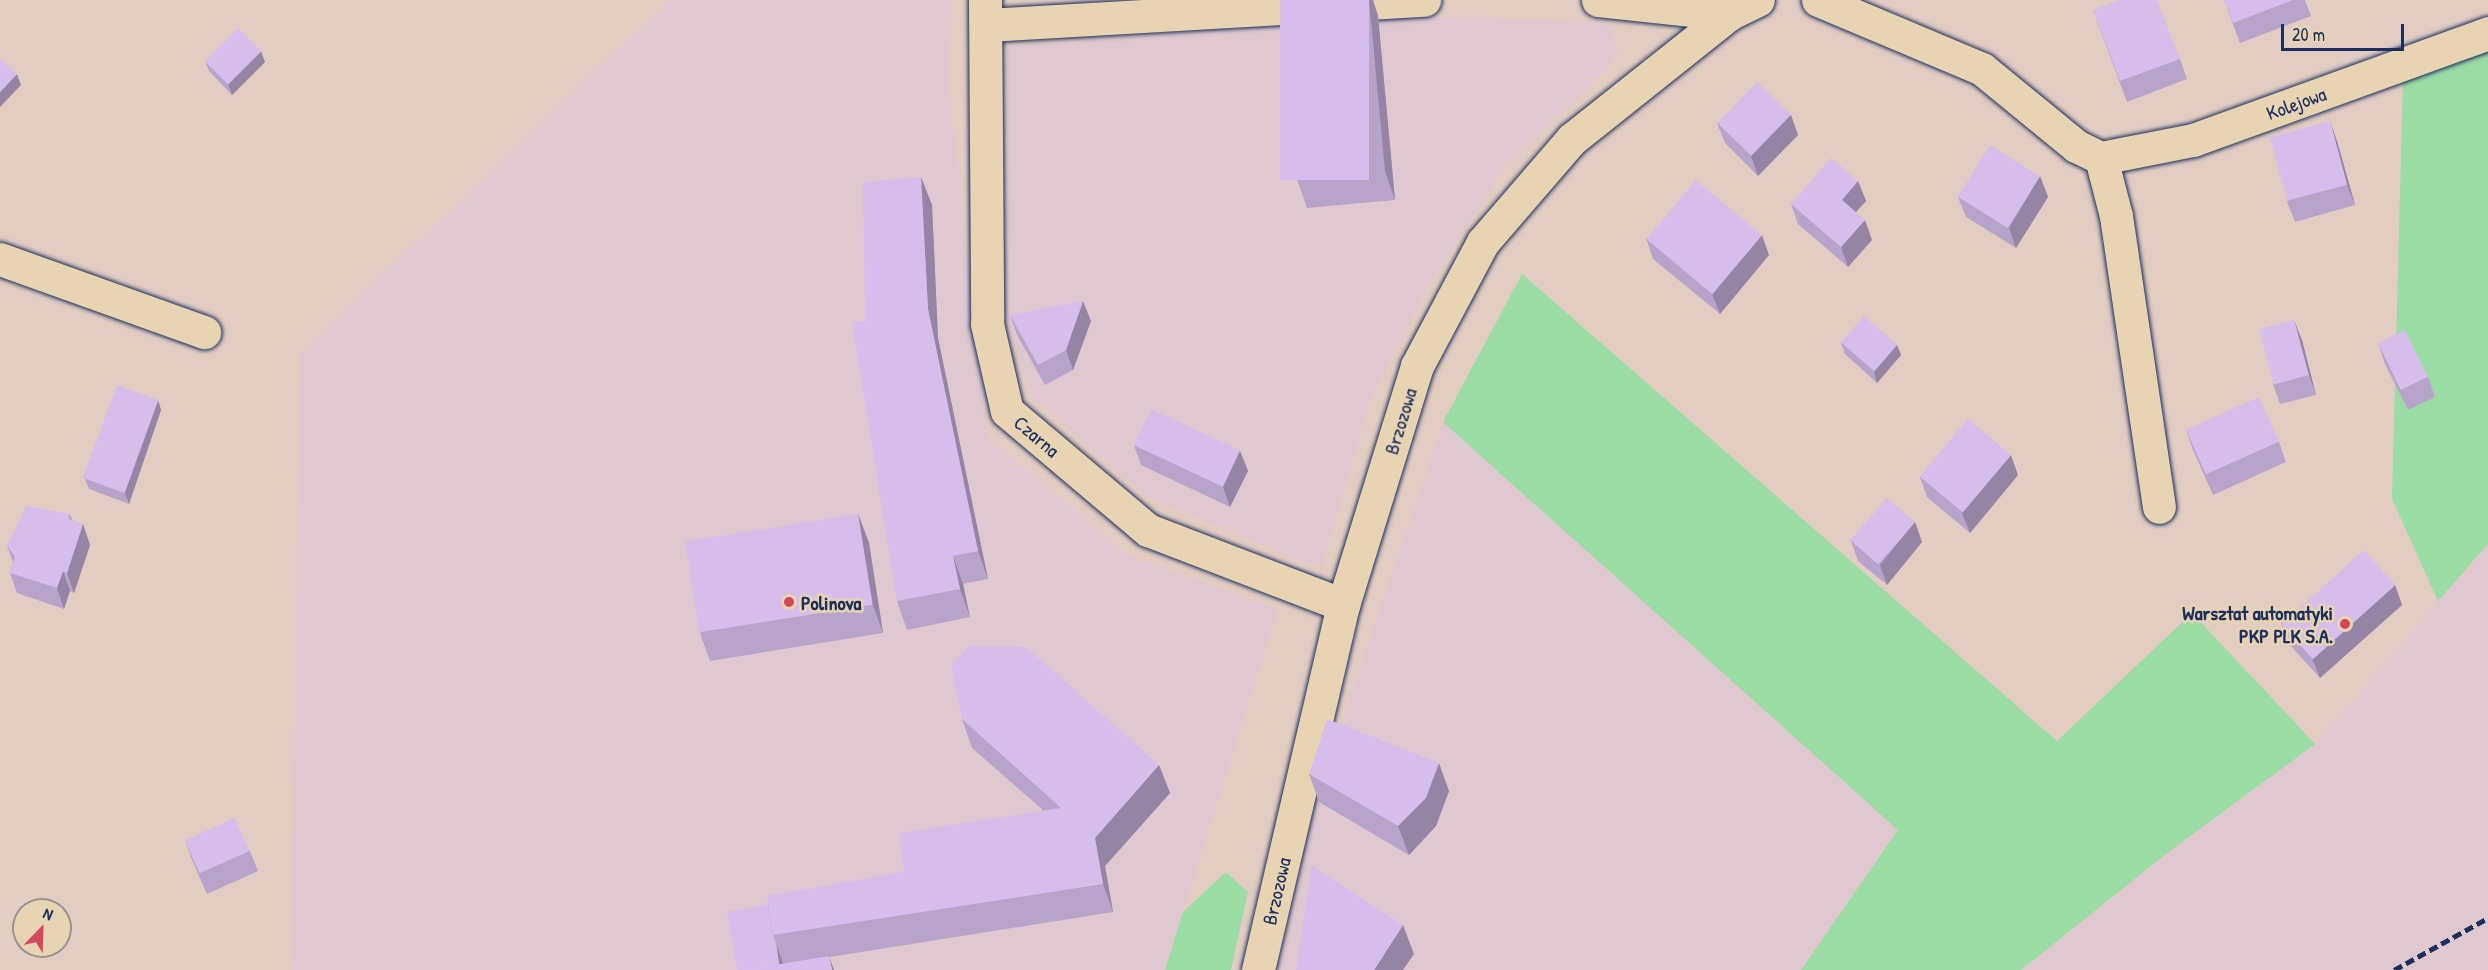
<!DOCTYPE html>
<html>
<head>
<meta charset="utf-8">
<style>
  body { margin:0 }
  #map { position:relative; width:2488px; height:970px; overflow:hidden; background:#e3cdc3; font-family:"Patrick Hand",sans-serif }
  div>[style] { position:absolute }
  .built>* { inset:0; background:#dfc8cf }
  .green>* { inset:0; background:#9bdba4 }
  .roads { filter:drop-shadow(0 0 2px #1b2f5e) drop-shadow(0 0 2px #1b2f5e) }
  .minor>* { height:33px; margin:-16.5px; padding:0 16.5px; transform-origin:16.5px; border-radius:16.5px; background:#e8d4b2 }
  .rail>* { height:4.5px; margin-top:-2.25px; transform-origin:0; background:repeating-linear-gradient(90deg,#1b2f5e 0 9px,transparent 0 13.5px) }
  .wall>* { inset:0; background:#b8a3cb }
  .shaded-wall>* { inset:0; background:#9684a5 }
  .building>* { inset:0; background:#d6bdec; transform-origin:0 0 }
  .dots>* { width:16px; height:16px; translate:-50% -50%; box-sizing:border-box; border:3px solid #e8d4b2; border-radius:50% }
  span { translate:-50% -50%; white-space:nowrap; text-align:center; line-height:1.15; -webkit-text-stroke:5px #e8d4b2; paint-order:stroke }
  .street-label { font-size:20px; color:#1b2f5e }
  .poi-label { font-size:20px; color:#1b2f5e; font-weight:700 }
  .left { translate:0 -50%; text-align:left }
  .right { translate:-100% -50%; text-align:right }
  .north { position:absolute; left:12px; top:898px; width:60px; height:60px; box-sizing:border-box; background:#e8d4b2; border:2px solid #969290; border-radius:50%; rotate:23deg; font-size:16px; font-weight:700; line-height:24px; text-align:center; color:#1b2f5e }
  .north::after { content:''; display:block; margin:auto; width:21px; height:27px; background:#d1495b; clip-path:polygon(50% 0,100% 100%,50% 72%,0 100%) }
  .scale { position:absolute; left:2281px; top:24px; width:123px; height:27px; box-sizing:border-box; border:3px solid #1b2f5e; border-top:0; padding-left:8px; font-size:18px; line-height:21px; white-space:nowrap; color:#1b2f5e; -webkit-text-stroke:4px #e8d4b2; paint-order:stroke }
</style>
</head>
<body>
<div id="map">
  <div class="built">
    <i style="clip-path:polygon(669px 0,951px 0,948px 80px,988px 437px,1130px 556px,1278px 609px,1165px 970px,290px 970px,301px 353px)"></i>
    <i style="clip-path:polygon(1382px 14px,1607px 23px,1620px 49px,1606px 71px,1505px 167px,1426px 290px,1371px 398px,1321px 569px,1145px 496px,1032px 397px,1008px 324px,1007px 47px)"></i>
    <i style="clip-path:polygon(1443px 422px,1898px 830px,1801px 970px,1278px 970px,1310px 817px)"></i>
    <i style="clip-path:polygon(2488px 544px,2488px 970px,2021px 970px,2167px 853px,2315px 744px)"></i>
  </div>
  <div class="green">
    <i style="clip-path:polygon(2488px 51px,2488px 544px,2438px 601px,2392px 499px,2403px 80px)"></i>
    <i style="clip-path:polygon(1522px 274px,2057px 741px,2192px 613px,2315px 744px,2167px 853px,2021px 970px,1801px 970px,1898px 830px,1443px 422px)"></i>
    <i style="clip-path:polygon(1226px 872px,1248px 892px,1231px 970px,1165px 970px,1183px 912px)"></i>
  </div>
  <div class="roads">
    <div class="minor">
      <i style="left:985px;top:0;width:324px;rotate:89.6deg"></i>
      <i style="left:987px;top:324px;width:89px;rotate:77.1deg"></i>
      <i style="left:1007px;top:411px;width:185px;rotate:40.2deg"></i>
      <i style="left:1148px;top:530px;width:209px;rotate:21deg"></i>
      <i style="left:1598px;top:0;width:132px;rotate:6.1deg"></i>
      <i style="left:1818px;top:0;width:178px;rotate:22.8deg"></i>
      <i style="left:1982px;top:69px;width:122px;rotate:39.3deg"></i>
      <i style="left:2076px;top:146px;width:28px;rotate:26deg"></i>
      <i style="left:2101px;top:158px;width:94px;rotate:-11.1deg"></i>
      <i style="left:2193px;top:140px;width:314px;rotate:-19.9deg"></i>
      <i style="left:986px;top:25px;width:439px;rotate:-3.3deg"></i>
      <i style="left:2101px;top:158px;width:60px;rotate:75.5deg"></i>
      <i style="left:2116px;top:216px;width:294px;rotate:81.6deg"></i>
      <i style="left:0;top:259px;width:217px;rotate:19.7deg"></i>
      <i style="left:1258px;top:970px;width:375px;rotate:-76.9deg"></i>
      <i style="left:1343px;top:605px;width:250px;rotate:-72.8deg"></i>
      <i style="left:1417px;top:366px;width:140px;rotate:-62deg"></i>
      <i style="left:1483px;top:242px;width:136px;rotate:-49.2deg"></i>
      <i style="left:1572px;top:139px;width:201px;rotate:-38.5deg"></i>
      <i style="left:1729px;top:14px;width:32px;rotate:-26deg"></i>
    </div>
  </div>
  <div class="rail">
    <i style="left:2394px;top:970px;width:107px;rotate:-29deg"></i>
  </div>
  <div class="wall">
    <i style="clip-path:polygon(1280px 0,1373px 0,1378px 16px,1395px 200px,1307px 208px,1297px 179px)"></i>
    <i style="clip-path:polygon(2224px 0,2305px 0,2311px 16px,2240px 43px)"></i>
    <i style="clip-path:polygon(2093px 10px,2180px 59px,2187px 79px,2127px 102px)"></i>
    <i style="clip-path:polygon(205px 61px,265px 62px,232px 95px,209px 71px)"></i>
    <i style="clip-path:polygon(1791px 115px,1798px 135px,1758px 176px,1725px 143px,1717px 123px)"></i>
    <i style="clip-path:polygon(2337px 141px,2355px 205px,2295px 222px,2287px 202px)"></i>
    <i style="clip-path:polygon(2040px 176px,2048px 197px,2016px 248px,1966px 217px,1958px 197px)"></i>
    <i style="clip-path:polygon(921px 177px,932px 205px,938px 338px,988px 579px,963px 584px,970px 617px,907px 630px,897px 601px)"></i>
    <i style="clip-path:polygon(1858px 181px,1866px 201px,1856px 212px,1872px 240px,1848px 267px,1798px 224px,1791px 204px)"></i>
    <i style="clip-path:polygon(1646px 238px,1769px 255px,1720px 314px,1653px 259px)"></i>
    <i style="clip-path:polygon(1010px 315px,1091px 321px,1073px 370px,1045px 385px,1017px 335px)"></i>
    <i style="clip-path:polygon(2302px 340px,2316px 395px,2280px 404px,2273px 384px)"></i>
    <i style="clip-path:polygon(1841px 343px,1897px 345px,1901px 355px,1877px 383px,1845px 354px)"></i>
    <i style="clip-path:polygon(2378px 343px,2428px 377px,2435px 397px,2408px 410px,2385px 364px)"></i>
    <i style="clip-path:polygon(158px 400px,161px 410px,129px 504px,89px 489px,85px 479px)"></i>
    <i style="clip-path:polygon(2186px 430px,2279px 442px,2286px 462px,2213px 495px,2193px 450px)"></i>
    <i style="clip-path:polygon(1134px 445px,1240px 451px,1248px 471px,1230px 507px,1141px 465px)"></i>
    <i style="clip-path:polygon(2018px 475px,1970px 533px,1927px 497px,1920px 477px)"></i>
    <i style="clip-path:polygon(70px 514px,73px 521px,83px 524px,90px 545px,74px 593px,70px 591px,64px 609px,17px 593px,10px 573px,13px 562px,7px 546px)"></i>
    <i style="clip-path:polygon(858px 514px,869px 543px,883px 633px,710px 661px,700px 633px)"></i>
    <i style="clip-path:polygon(1915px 522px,1922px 542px,1887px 585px,1858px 561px,1851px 541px)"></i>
    <i style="clip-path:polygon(2395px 585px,2402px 605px,2320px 678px,2288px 643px,2281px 623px)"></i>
    <i style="clip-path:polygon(962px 719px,1159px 765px,1170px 793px,1105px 866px,1113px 912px,830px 957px,737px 970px,768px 905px,904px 872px,1043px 810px,972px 748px)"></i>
    <i style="clip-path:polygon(1309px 774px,1449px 791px,1436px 826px,1409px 855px,1319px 802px)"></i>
    <i style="clip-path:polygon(185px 840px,250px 851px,258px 871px,207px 894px,192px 860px)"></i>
  </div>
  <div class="shaded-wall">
    <i style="clip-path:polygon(1369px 0,1373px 0,1378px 16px,1395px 200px,1385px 171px)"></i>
    <i style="clip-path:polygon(261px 51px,265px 62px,232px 95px,228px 84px)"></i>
    <i style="clip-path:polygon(17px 74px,21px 85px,0 107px,0 92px)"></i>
    <i style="clip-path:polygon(1791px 115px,1798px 135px,1758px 176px,1751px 156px)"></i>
    <i style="clip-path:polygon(2330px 121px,2337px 141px,2355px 205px,2347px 185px)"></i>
    <i style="clip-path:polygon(2040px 176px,2048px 197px,2016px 248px,2009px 228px)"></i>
    <i style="clip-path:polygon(921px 177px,932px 205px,938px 338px,988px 579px,978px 551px,928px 309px)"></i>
    <i style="clip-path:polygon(1858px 181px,1866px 201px,1849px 220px,1842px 200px)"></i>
    <i style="clip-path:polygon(1865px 220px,1872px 240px,1848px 267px,1841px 247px)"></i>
    <i style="clip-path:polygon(1762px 235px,1769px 255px,1720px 314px,1712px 294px)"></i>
    <i style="clip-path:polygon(1083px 301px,1091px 321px,1073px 370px,1066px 350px)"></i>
    <i style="clip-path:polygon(2294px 320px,2302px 340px,2316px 395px,2309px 375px)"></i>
    <i style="clip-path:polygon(1897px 345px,1901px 355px,1877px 383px,1874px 372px)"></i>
    <i style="clip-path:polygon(158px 400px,161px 410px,129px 504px,125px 493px)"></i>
    <i style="clip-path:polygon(1240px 451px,1248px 471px,1230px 507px,1223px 487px)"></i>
    <i style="clip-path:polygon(2011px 455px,2018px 475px,1970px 533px,1962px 513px)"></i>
    <i style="clip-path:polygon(858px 514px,869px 543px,883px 633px,873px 605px)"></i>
    <i style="clip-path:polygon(1915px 522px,1922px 542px,1887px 585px,1880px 565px)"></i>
    <i style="clip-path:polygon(83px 524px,90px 545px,74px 593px,67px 573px)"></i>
    <i style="clip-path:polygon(953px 556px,963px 584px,970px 617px,960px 589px)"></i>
    <i style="clip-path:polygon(63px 571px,70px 591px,64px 609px,57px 588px)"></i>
    <i style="clip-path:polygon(2395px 585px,2402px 605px,2320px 678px,2312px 658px)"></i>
    <i style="clip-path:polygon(1439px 763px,1449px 791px,1436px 826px,1409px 855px,1398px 826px)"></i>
    <i style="clip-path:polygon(1159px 765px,1170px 793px,1105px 866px,1113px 912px,1103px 884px,1095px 838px)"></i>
    <i style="clip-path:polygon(1403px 925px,1414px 954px,1403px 970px,1374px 970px)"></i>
    <i style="clip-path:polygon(776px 943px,783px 963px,780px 970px)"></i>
    <i style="clip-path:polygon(829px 956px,834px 970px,832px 970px)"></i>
  </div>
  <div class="building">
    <i style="left:1280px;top:0;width:89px;height:180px"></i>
    <i style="clip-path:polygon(2119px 0,2157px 0,2180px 59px,2120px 81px,2093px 10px)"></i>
    <i style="clip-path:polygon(2224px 0,2293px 0,2233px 23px)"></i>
    <i style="left:238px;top:28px;width:33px;height:47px;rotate:45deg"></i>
    <i style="clip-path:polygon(0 59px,17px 74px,0 92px)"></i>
    <i style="left:1757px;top:82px;width:47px;height:57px;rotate:44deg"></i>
    <i style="left:2330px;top:121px;width:66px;height:62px;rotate:75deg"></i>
    <i style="left:1990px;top:145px;width:59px;height:61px;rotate:32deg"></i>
    <i style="clip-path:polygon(1831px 158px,1858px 181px,1842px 200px,1865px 220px,1841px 247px,1791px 204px)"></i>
    <i style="clip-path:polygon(921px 177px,928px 309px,978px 551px,953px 556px,960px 589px,897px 601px,852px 322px,865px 321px,863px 182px)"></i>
    <i style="left:1696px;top:180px;width:86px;height:77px;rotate:40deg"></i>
    <i style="clip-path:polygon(1083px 301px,1066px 350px,1038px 365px,1010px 315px)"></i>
    <i style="left:1864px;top:316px;width:44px;height:35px;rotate:41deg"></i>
    <i style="left:2294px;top:320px;width:57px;height:36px;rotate:75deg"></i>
    <i style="left:2405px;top:330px;width:52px;height:30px;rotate:64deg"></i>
    <i style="left:117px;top:385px;width:44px;height:99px;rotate:20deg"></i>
    <i style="left:2259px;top:397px;width:49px;height:80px;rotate:66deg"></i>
    <i style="left:1151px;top:409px;width:98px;height:40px;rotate:25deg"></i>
    <i style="left:1968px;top:419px;width:56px;height:75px;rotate:40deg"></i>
    <i style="left:1887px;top:498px;width:37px;height:56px;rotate:41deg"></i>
    <i style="clip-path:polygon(26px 506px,70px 514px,68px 519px,83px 524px,67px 573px,63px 571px,57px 588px,10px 573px,15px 557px,7px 546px)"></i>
    <i style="left:858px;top:514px;width:92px;height:175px;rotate:81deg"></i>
    <i style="left:2364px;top:550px;width:47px;height:111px;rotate:48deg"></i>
    <i style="clip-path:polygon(968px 646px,1026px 647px,1159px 765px,1095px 838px,1103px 884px,773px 935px,767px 896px,904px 872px,899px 833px,1061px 808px,962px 719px,951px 668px)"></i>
    <i style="clip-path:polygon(1327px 719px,1439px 763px,1426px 798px,1398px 826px,1309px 774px)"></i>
    <i style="left:235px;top:818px;width:36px;height:55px;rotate:66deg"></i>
    <i style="clip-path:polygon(1312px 866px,1403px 925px,1374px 970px,1296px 970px)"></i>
    <i style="clip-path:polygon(768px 905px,773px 935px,776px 943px,779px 964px,745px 970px,737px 970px,727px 912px)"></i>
    <i style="clip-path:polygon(829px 956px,832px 970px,745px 970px)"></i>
  </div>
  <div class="dots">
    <i style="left:789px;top:602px;background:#d1495b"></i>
    <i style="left:2345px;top:624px;background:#d1495b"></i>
  </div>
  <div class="street-label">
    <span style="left:2296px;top:103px;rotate:-20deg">Kolejowa</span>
    <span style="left:1400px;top:421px;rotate:-73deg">Brzozowa</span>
    <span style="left:1037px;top:436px;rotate:40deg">Czarna</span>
    <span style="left:1276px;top:891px;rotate:-77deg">Brzozowa</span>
  </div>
  <div class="poi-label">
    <span class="left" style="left:801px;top:602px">Polinova</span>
    <span class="right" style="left:2333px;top:624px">Warsztat automatyki<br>PKP PLK S.A.</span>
  </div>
  <div class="north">N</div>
  <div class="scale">20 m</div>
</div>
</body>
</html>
